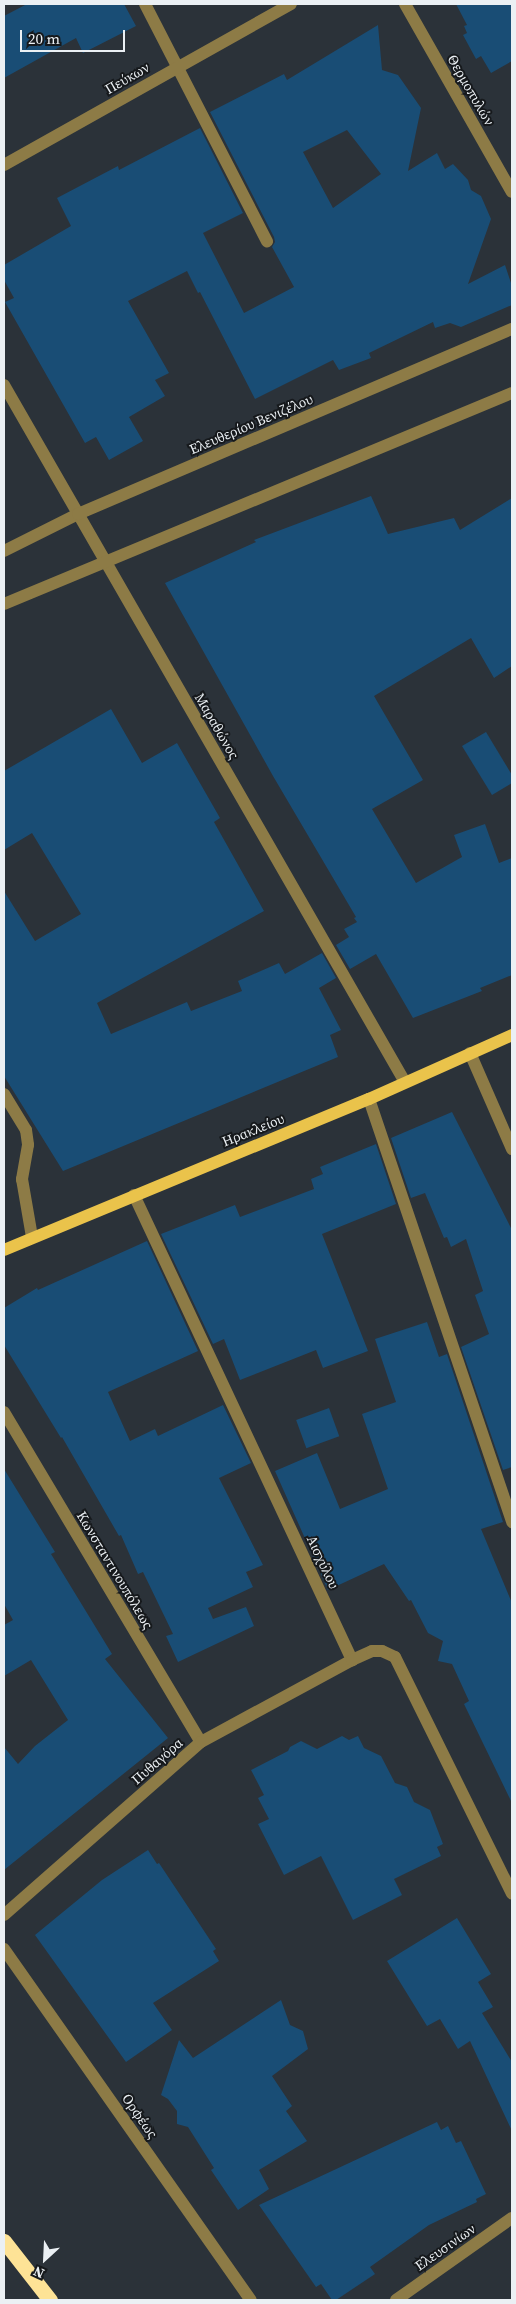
<!DOCTYPE html>
<html>
<head>
<meta charset="utf-8">
<style>
  body { margin:0 }
  #map { position:relative; width:516px; height:2304px; overflow:hidden; background:#2b3239; font-family:"Source Serif 4",serif }
  div>[style] { position:absolute }
  .building>* { inset:0; background:#194d75; transform-origin:0 0 }
  .minor>* { height:12px; margin:-6px; padding:0 6px; transform-origin:6px; border-radius:6px; background:#8d7b46 }
  .major>* { height:12px; margin:-6px; padding:0 6px; transform-origin:6px; border-radius:6px; background:#eac34b }
  .highway>* { height:15px; margin:-7.5px; padding:0 7.5px; transform-origin:7.5px; border-radius:7.5px; background:#fee396 }
  span { translate:-50% -50%; white-space:nowrap; text-align:center; line-height:1.15; -webkit-text-stroke:4px #16191c; paint-order:stroke }
  .street-label { font-size:14px; color:#ebf0f4 }
  .frame { position:absolute; inset:0; border:5px solid #ebf0f4; pointer-events:none }
  .north { position:absolute; left:20px; top:2234px; width:50px; height:50px; -webkit-text-stroke:4px #16191c; paint-order:stroke; rotate:205deg; font-size:14px; font-weight:700; line-height:20px; text-align:center; color:#ebf0f4 }
  .north::after { content:''; display:block; margin:auto; width:18px; height:22px; background:#ebf0f4; clip-path:polygon(50% 0,100% 100%,50% 72%,0 100%) }
  .scale { position:absolute; left:20px; top:30px; width:105px; height:22px; box-sizing:border-box; border:2px solid #ebf0f4; border-top:0; padding-left:6px; font-size:15px; line-height:18px; white-space:nowrap; color:#ebf0f4; -webkit-text-stroke:4px #16191c; paint-order:stroke }
</style>
</head>
<body>
<div id="map">
  <div class="building">
    <i style="clip-path:polygon(27px 4px,124px 4px,136px 26px,83px 53px,76px 38px,4px 78px,4px 16px)"></i>
    <i style="clip-path:polygon(456px 4px,512px 4px,512px 61px,491px 73px,481px 56px,476px 59px,463px 35px,467px 33px,464px 26px,467px 25px)"></i>
    <i style="clip-path:polygon(evenodd,378px 25px,382px 70px,398px 75px,421px 108px,408px 171px,437px 153px,445px 169px,453px 164px,468px 180px,471px 190px,481px 196px,491px 219px,468px 284px,505px 265px,512px 286px,512px 305px,461px 327px,450px 323px,435px 328px,433px 322px,369px 353px,371px 358px,339px 370px,333px 360px,255px 399px,200px 292px,198px 293px,187px 271px,128px 301px,169px 373px,155px 380px,165px 396px,129px 417px,143px 441px,109px 460px,96px 437px,85px 443px,5px 302px,14px 298px,4px 280px,4px 265px,71px 226px,57px 198px,118px 166px,119px 170px,200px 128px,243px 213px,203px 233px,244px 313px,294px 287px,272px 247px,275px 242px,274px 237px,210px 112px,284px 74px,287px 80px,378px 25px,347px 130px,381px 174px,333px 208px,303px 152px,347px 130px)"></i>
    <i style="clip-path:polygon(371px 496px,388px 534px,454px 518px,460px 530px,512px 498px,512px 666px,494px 678px,471px 638px,374px 696px,423px 780px,372px 809px,416px 883px,462px 857px,454px 835px,485px 824px,499px 863px,512px 858px,512px 975px,480px 988px,482px 991px,413px 1018px,376px 954px,350px 969px,336px 945px,349px 937px,344px 929px,357px 922px,354px 918px,356px 917px,273px 776px,165px 583px,256px 542px,254px 540px)"></i>
    <i style="clip-path:polygon(111px 709px,142px 763px,177px 743px,220px 818px,214px 822px,264px 911px,97px 1003px,111px 1034px,187px 1002px,191px 1011px,242px 991px,238px 981px,279px 963px,285px 974px,322px 953px,336px 978px,319px 988px,341px 1030px,330px 1035px,338px 1057px,63px 1171px,4px 1076px,4px 891px,35px 941px,81px 914px,32px 833px,4px 850px,4px 771px)"></i>
    <i style="clip-path:polygon(486px 732px,512px 775px,512px 783px,492px 795px,462px 746px)"></i>
    <i style="clip-path:polygon(452px 1112px,512px 1230px,512px 1467px,503px 1470px,461px 1347px,489px 1334px,475px 1295px,483px 1291px,466px 1239px,451px 1247px,447px 1237px,444px 1238px,425px 1193px,411px 1198px,391px 1138px)"></i>
    <i style="clip-path:polygon(376px 1144px,396px 1204px,322px 1234px,368px 1351px,323px 1368px,316px 1350px,240px 1380px,224px 1339px,213px 1344px,161px 1234px,235px 1205px,240px 1217px,314px 1189px,311px 1179px,323px 1174px,320px 1167px)"></i>
    <i style="clip-path:polygon(147px 1241px,198px 1351px,108px 1392px,130px 1441px,155px 1429px,158px 1436px,223px 1405px,251px 1463px,219px 1478px,263px 1565px,246px 1572px,253px 1587px,208px 1608px,213px 1619px,246px 1607px,254px 1626px,178px 1662px,166px 1636px,173px 1634px,143px 1572px,138px 1574px,121px 1535px,119px 1536px,62px 1437px,61px 1438px,4px 1345px,4px 1308px,37px 1288px,38px 1290px)"></i>
    <i style="clip-path:polygon(427px 1322px,439px 1357px,447px 1354px,503px 1522px,481px 1529px,512px 1603px,512px 1803px,464px 1704px,469px 1701px,452px 1664px,438px 1661px,443px 1641px,428px 1633px,411px 1600px,409px 1601px,384px 1564px,328px 1590px,275px 1471px,317px 1453px,340px 1509px,388px 1489px,362px 1414px,396px 1402px,375px 1339px)"></i>
    <i style="left:329px;top:1408px;width:30px;height:35px;rotate:70deg"></i>
    <i style="clip-path:polygon(4px 1469px,55px 1552px,51px 1554px,112px 1654px,105px 1659px,168px 1738px,4px 1870px,4px 1747px,18px 1764px,35px 1746px,68px 1720px,31px 1660px,4px 1676px,4px 1625px,13px 1620px,4px 1604px)"></i>
    <i style="clip-path:polygon(342px 1736px,349px 1740px,358px 1736px,364px 1748px,381px 1756px,395px 1783px,407px 1787px,414px 1802px,430px 1810px,443px 1844px,437px 1847px,441px 1856px,394px 1879px,402px 1895px,353px 1920px,321px 1856px,284px 1875px,258px 1824px,269px 1819px,258px 1798px,264px 1795px,251px 1770px,288px 1751px,290px 1747px,301px 1741px,317px 1749px)"></i>
    <i style="clip-path:polygon(148px 1850px,157px 1864px,159px 1863px,216px 1949px,213px 1951px,219px 1961px,153px 2003px,172px 2030px,126px 2062px,35px 1935px,102px 1880px)"></i>
    <i style="clip-path:polygon(457px 1918px,491px 1974px,478px 1982px,493px 2007px,482px 2013px,512px 2062px,512px 2131px,470px 2041px,458px 2049px,440px 2019px,427px 2026px,387px 1961px)"></i>
    <i style="clip-path:polygon(281px 2000px,290px 2025px,303px 2031px,308px 2049px,272px 2076px,292px 2106px,286px 2111px,307px 2141px,259px 2170px,269px 2189px,238px 2210px,211px 2170px,214px 2168px,188px 2127px,177px 2124px,177px 2111px,168px 2099px,161px 2095px,179px 2040px,193px 2058px)"></i>
    <i style="clip-path:polygon(437px 2122px,441px 2130px,448px 2126px,456px 2143px,461px 2141px,486px 2194px,476px 2199px,477px 2202px,429px 2225px,370px 2267px,375px 2274px,336px 2300px,332px 2300px,321px 2284px,316px 2287px,259px 2205px)"></i>
  </div>
  <div class="minor">
    <i style="left:145px;top:4px;width:267px;rotate:62.8deg"></i>
    <i style="left:405px;top:4px;width:216px;rotate:60.4deg"></i>
    <i style="left:4px;top:165px;width:329px;rotate:-29.3deg"></i>
    <i style="left:4px;top:385px;width:804px;rotate:60.09deg"></i>
    <i style="left:4px;top:551px;width:83px;rotate:-26.6deg"></i>
    <i style="left:78px;top:514px;width:472px;rotate:-23.1deg"></i>
    <i style="left:4px;top:604px;width:550px;rotate:-22.56deg"></i>
    <i style="left:470px;top:1053px;width:105px;rotate:66.4deg"></i>
    <i style="left:4px;top:1094px;width:42px;rotate:58.6deg"></i>
    <i style="left:26px;top:1130px;width:15px;rotate:82deg"></i>
    <i style="left:28px;top:1145px;width:35px;rotate:100deg"></i>
    <i style="left:22px;top:1179px;width:59px;rotate:80.2deg"></i>
    <i style="left:369px;top:1099px;width:447px;rotate:71.3deg"></i>
    <i style="left:134px;top:1195px;width:514px;rotate:64.88deg"></i>
    <i style="left:4px;top:1412px;width:384px;rotate:59.2deg"></i>
    <i style="left:4px;top:1915px;width:262px;rotate:-41.3deg"></i>
    <i style="left:201px;top:1742px;width:172px;rotate:-28.5deg"></i>
    <i style="left:352px;top:1660px;width:22px;rotate:-24deg"></i>
    <i style="left:372px;top:1651px;width:10px"></i>
    <i style="left:382px;top:1651px;width:14px;rotate:25deg"></i>
    <i style="left:395px;top:1657px;width:264px;rotate:63.7deg"></i>
    <i style="left:4px;top:1949px;width:429px;rotate:54.9deg"></i>
    <i style="left:396px;top:2300px;width:142px;rotate:-35.3deg"></i>
  </div>
  <div class="major">
    <i style="left:4px;top:1250px;width:395px;rotate:-22.5deg"></i>
    <i style="left:369px;top:1099px;width:157px;rotate:-24.1deg"></i>
  </div>
  <div class="highway">
    <i style="left:4px;top:2241px;width:75px;rotate:52.1deg"></i>
  </div>
  <div class="street-label">
    <span style="left:127px;top:78px;rotate:-30deg">Πεύκων</span>
    <span style="left:471px;top:90px;rotate:60deg">Θερμοπυλών</span>
    <span style="left:251px;top:424px;rotate:-23deg">Ελευθερίου Βενιζέλου</span>
    <span style="left:217px;top:726px;rotate:60deg">Μαραθώνος</span>
    <span style="left:253px;top:1130px;rotate:-22deg">Ηρακλείου</span>
    <span style="left:323px;top:1562px;rotate:65deg">Αισχύλου</span>
    <span style="left:115px;top:1570px;rotate:59deg">Κωνσταντινουπόλεως</span>
    <span style="left:157px;top:1761px;rotate:-41deg">Πυθαγόρα</span>
    <span style="left:140px;top:2116px;rotate:55deg">Ορφέως</span>
    <span style="left:445px;top:2247px;rotate:-35deg">Ελευσινίων</span>
  </div>
  <div class="frame"></div>
  <div class="north">N</div>
  <div class="scale">20 m</div>
</div>
</body>
</html>
